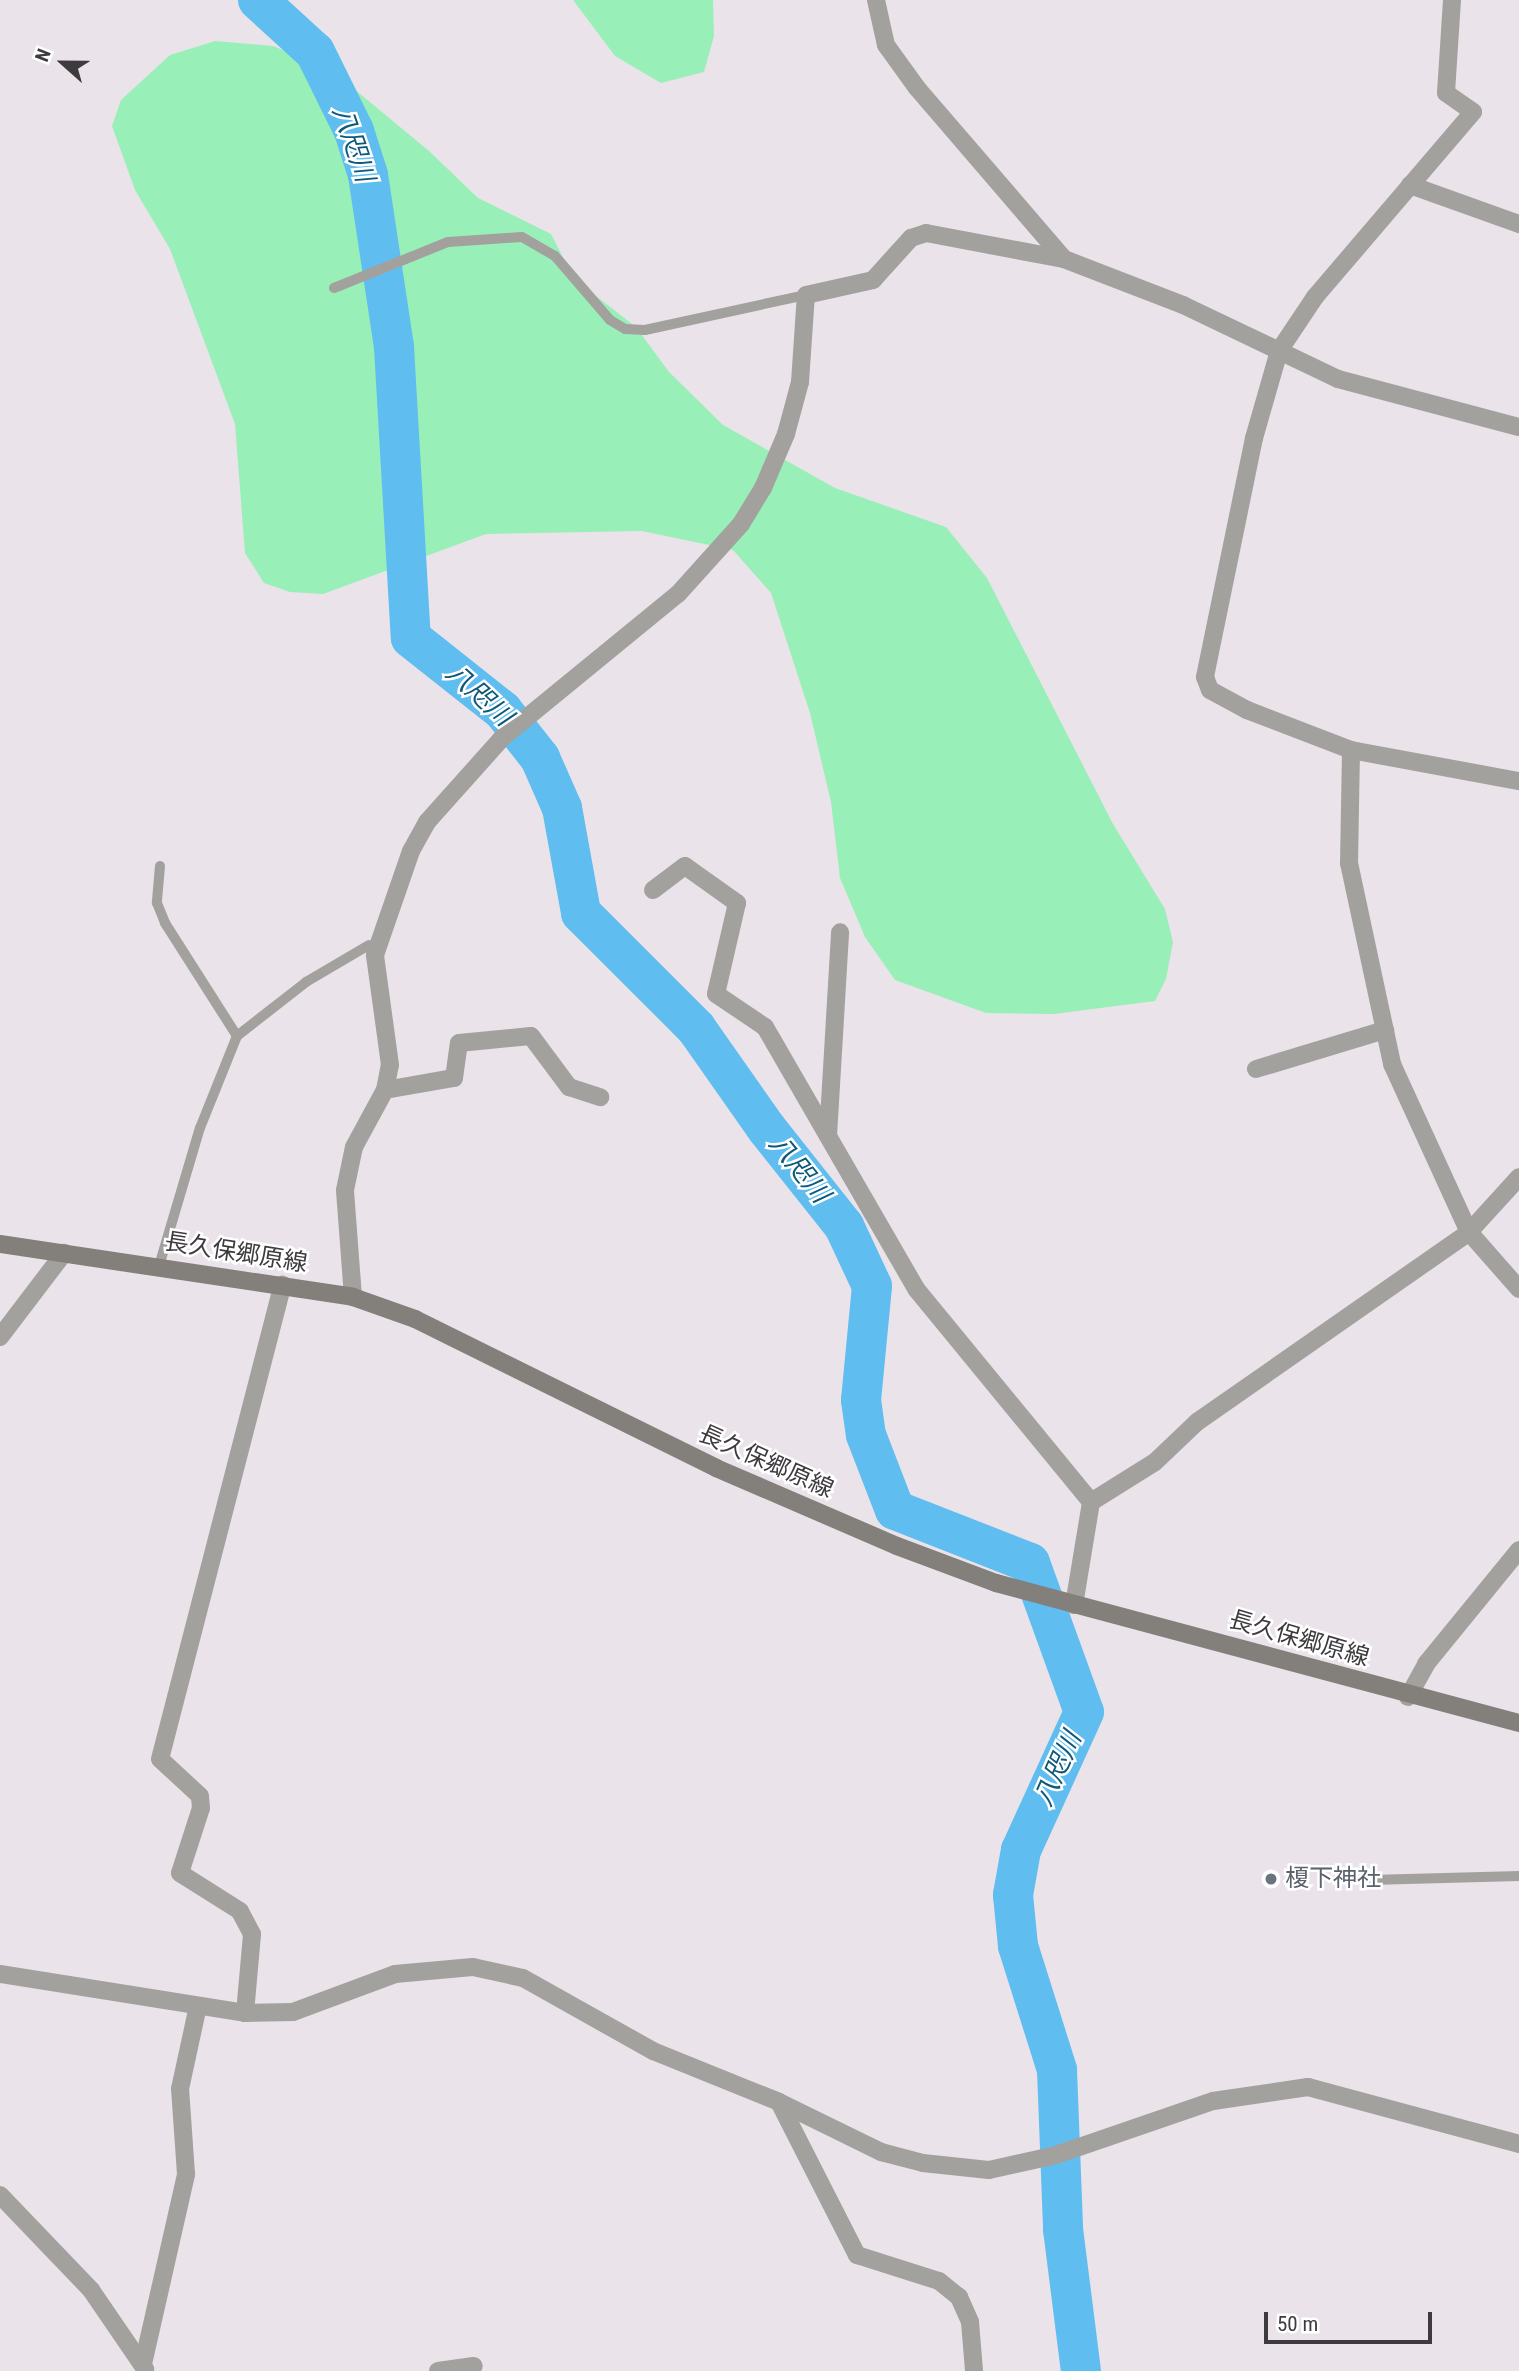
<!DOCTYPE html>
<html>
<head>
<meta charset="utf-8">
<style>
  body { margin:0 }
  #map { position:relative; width:1519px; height:2371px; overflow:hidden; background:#eae3ea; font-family:"Roboto Condensed","Noto Sans JP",sans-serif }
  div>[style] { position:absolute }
  .green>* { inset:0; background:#99efb8 }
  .river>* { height:40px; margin:-20px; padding:0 20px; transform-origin:20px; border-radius:20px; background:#5fbdf0 }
  .lane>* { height:10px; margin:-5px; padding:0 5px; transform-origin:5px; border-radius:5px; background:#a3a19d }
  .street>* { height:18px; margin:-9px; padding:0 9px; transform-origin:9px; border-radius:9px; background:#a3a19d }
  .secondary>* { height:18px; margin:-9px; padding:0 9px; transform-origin:9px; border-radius:9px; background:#83807b }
  .dots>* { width:19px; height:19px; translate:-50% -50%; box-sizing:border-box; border:4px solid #fff; border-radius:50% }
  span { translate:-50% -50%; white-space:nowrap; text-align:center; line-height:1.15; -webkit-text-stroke:5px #fff; paint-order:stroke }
  .street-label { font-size:24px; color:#3e3b3e }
  .worship-label { font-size:24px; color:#5b616d }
  .left { translate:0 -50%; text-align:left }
  .water-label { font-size:26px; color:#0d597a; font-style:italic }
  .north { position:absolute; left:28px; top:28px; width:70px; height:70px; -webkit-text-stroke:5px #fff; paint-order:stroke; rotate:291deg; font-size:19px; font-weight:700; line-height:28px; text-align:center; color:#3e3b3e }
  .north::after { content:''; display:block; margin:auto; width:24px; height:32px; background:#3e3b3e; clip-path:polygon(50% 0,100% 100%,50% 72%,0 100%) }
  .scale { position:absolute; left:1264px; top:2312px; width:168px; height:32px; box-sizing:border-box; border:4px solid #3e3b3e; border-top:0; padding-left:9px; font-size:21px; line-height:24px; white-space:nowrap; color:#3e3b3e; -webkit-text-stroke:5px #fff; paint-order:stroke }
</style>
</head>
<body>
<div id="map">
  <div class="green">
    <i style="clip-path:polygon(573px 0,713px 0,714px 36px,704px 72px,661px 83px,615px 56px)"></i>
    <i style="clip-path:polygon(215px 41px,273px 46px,330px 69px,429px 151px,478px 198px,551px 234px,574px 279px,636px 327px,669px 372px,723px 425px,835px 488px,946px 527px,987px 578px,1113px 824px,1165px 909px,1173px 942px,1166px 979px,1155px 1001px,1054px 1014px,986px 1013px,895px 980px,865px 937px,840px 878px,831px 802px,810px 713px,771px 593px,733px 550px,642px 531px,486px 534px,323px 594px,290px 592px,264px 583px,245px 553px,235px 424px,170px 249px,135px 190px,112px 126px,121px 100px,170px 55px)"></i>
  </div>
  <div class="river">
    <i style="left:258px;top:0;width:77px;rotate:42.4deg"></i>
    <i style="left:315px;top:52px;width:88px;rotate:63.7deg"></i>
    <i style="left:354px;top:131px;width:46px;rotate:72.3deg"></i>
    <i style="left:368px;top:175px;width:174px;rotate:81.4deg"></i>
    <i style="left:394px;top:347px;width:291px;rotate:86.7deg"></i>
    <i style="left:411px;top:638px;width:117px;rotate:38.4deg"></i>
    <i style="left:503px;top:711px;width:60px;rotate:51.8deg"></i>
    <i style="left:540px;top:758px;width:55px;rotate:66.3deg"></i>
    <i style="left:562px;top:808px;width:107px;rotate:79.7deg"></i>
    <i style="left:581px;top:913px;width:163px;rotate:45deg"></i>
    <i style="left:696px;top:1028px;width:123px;rotate:54.9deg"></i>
    <i style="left:767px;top:1129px;width:124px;rotate:51.6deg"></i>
    <i style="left:844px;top:1226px;width:66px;rotate:65deg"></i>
    <i style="left:872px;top:1286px;width:115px;rotate:95.5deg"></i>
    <i style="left:861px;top:1400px;width:35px;rotate:82deg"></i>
    <i style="left:866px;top:1435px;width:80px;rotate:68.9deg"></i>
    <i style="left:895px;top:1510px;width:145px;rotate:21.4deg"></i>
    <i style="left:1030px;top:1563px;width:158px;rotate:70.1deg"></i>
    <i style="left:1084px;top:1712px;width:152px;rotate:114.5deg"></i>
    <i style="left:1021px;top:1850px;width:46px;rotate:100.1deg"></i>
    <i style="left:1013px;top:1895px;width:51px;rotate:84.4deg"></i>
    <i style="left:1018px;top:1946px;width:130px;rotate:72.5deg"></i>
    <i style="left:1057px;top:2070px;width:159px;rotate:87.8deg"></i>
    <i style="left:1063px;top:2229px;width:143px;rotate:82.8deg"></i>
  </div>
  <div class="lane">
    <i style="left:334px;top:288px;width:123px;rotate:-22deg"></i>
    <i style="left:448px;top:242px;width:74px;rotate:-3.9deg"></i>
    <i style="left:522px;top:237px;width:38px;rotate:30deg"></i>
    <i style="left:555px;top:256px;width:84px;rotate:49.3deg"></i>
    <i style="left:610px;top:320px;width:17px;rotate:31deg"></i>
    <i style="left:625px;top:329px;width:20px;rotate:3deg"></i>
    <i style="left:645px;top:330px;width:165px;rotate:-12.3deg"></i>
    <i style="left:160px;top:866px;width:37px;rotate:95deg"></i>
    <i style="left:157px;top:903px;width:22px;rotate:68deg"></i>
    <i style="left:165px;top:923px;width:134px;rotate:57.5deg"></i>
    <i style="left:159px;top:1266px;width:144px;rotate:-73.5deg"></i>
    <i style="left:200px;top:1128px;width:99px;rotate:-68.1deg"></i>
    <i style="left:237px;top:1036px;width:88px;rotate:-38deg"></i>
    <i style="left:306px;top:982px;width:73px;rotate:-30.4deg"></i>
    <i style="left:1370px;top:1880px;width:149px;rotate:-1.5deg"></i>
  </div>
  <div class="street">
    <i style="left:876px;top:0;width:46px;rotate:77.5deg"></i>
    <i style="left:886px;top:45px;width:53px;rotate:54.2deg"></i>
    <i style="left:917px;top:88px;width:225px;rotate:49.3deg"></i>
    <i style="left:1064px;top:259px;width:128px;rotate:21.1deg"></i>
    <i style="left:1183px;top:305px;width:172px;rotate:25.5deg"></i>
    <i style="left:1338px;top:379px;width:187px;rotate:14.9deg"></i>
    <i style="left:1452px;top:0;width:93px;rotate:93.7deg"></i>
    <i style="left:1446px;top:93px;width:33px;rotate:35deg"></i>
    <i style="left:1473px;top:112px;width:243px;rotate:130.5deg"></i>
    <i style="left:1315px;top:297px;width:65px;rotate:123.7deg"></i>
    <i style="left:1279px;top:351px;width:91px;rotate:106deg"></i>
    <i style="left:1254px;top:438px;width:244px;rotate:101.6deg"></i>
    <i style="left:1205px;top:677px;width:14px;rotate:69deg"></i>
    <i style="left:1210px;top:690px;width:42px;rotate:28.4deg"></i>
    <i style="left:1247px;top:710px;width:111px;rotate:21deg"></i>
    <i style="left:1351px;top:750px;width:171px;rotate:10.5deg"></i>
    <i style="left:1410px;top:185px;width:116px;rotate:19.7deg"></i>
    <i style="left:1351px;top:750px;width:113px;rotate:91deg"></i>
    <i style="left:1349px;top:863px;width:206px;rotate:77.9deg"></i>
    <i style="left:1392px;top:1064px;width:185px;rotate:65.4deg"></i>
    <i style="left:1469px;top:1232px;width:76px;rotate:48.7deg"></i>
    <i style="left:653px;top:890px;width:40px;rotate:-37deg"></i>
    <i style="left:685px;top:866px;width:64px;rotate:35.4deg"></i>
    <i style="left:737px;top:903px;width:93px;rotate:103deg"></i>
    <i style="left:716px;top:994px;width:59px;rotate:34deg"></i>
    <i style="left:765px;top:1027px;width:304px;rotate:60deg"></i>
    <i style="left:917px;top:1290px;width:274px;rotate:50.6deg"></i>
    <i style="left:1256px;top:1069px;width:135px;rotate:-16.8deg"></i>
    <i style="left:385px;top:1090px;width:70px;rotate:-9.9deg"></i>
    <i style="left:454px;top:1078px;width:35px;rotate:-82deg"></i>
    <i style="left:459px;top:1043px;width:72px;rotate:-5.6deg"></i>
    <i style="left:531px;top:1036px;width:64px;rotate:53.3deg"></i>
    <i style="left:569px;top:1087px;width:33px;rotate:18deg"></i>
    <i style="left:828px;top:1136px;width:204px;rotate:-86.6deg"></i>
    <i style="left:353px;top:1297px;width:107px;rotate:-94.3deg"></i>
    <i style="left:345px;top:1190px;width:44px;rotate:-78.2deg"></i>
    <i style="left:354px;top:1147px;width:65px;rotate:-61.5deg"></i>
    <i style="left:385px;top:1090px;width:25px;rotate:-79deg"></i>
    <i style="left:390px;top:1065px;width:111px;rotate:-97.8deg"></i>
    <i style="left:375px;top:955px;width:110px;rotate:-70.9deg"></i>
    <i style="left:411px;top:851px;width:33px;rotate:-61deg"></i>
    <i style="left:427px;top:822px;width:114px;rotate:-48.2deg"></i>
    <i style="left:503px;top:737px;width:226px;rotate:-39.3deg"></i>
    <i style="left:678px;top:594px;width:94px;rotate:-48deg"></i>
    <i style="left:741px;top:524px;width:42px;rotate:-58.6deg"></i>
    <i style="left:763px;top:488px;width:59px;rotate:-66.9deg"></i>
    <i style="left:786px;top:434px;width:54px;rotate:-74.9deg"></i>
    <i style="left:800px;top:382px;width:87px;rotate:-86.1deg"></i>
    <i style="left:806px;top:295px;width:69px;rotate:-12.6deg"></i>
    <i style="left:873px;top:280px;width:57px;rotate:-47.9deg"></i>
    <i style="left:911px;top:238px;width:16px;rotate:-18deg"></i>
    <i style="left:926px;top:233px;width:140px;rotate:10.7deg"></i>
    <i style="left:0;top:1337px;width:106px;rotate:-52.7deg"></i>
    <i style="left:1074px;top:1605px;width:104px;rotate:-80.6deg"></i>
    <i style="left:1091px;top:1502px;width:75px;rotate:-32deg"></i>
    <i style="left:1155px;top:1462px;width:58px;rotate:-43.6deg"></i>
    <i style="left:1197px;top:1422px;width:332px;rotate:-34.9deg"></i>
    <i style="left:1469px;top:1232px;width:74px;rotate:-47.7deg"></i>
    <i style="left:1408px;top:1697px;width:38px;rotate:-61deg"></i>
    <i style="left:1426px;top:1664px;width:147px;rotate:-50.8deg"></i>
    <i style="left:0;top:1974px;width:248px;rotate:9deg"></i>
    <i style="left:245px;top:2013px;width:48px;rotate:-1.2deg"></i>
    <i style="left:293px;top:2012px;width:109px;rotate:-20.4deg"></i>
    <i style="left:395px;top:1974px;width:78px;rotate:-5.1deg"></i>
    <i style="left:473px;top:1967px;width:51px;rotate:12.4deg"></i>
    <i style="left:523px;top:1978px;width:149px;rotate:29.3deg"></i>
    <i style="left:653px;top:2051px;width:136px;rotate:22deg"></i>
    <i style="left:779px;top:2102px;width:114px;rotate:26.1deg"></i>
    <i style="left:881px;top:2152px;width:43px;rotate:14.7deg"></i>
    <i style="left:923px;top:2163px;width:66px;rotate:6.1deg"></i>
    <i style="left:989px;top:2170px;width:69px;rotate:-12.6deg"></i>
    <i style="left:1056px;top:2155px;width:166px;rotate:-19deg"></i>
    <i style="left:1213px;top:2101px;width:96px;rotate:-8.4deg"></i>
    <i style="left:1308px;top:2087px;width:219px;rotate:15.1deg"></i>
    <i style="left:245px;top:2013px;width:79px;rotate:-84.9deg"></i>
    <i style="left:252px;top:1934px;width:26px;rotate:-118deg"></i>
    <i style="left:240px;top:1911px;width:71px;rotate:-147.7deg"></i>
    <i style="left:180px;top:1873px;width:68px;rotate:-72.1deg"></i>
    <i style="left:201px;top:1808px;width:12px;rotate:-95deg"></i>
    <i style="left:200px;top:1796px;width:54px;rotate:-137.2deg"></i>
    <i style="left:160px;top:1759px;width:490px;rotate:-75.5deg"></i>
    <i style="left:779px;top:2102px;width:172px;rotate:63deg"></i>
    <i style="left:857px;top:2255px;width:86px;rotate:17.6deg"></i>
    <i style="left:939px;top:2281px;width:26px;rotate:39deg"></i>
    <i style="left:959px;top:2297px;width:27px;rotate:66deg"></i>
    <i style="left:970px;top:2322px;width:49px;rotate:85.3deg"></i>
    <i style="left:0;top:2195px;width:132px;rotate:46.2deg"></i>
    <i style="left:91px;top:2290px;width:96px;rotate:55.6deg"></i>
    <i style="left:143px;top:2364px;width:195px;rotate:-77.2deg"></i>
    <i style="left:186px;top:2174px;width:85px;rotate:-94deg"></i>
    <i style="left:180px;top:2089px;width:85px;rotate:-77.8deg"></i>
    <i style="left:438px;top:2371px;width:36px;rotate:-8deg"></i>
  </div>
  <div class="secondary">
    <i style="left:0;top:1244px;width:357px;rotate:8.5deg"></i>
    <i style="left:353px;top:1297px;width:66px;rotate:19.5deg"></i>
    <i style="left:415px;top:1319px;width:336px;rotate:26.3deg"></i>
    <i style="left:716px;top:1468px;width:197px;rotate:23.3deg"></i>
    <i style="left:897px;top:1546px;width:106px;rotate:20.5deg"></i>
    <i style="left:996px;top:1583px;width:541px;rotate:14.99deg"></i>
  </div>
  <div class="dots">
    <i style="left:1271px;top:1879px;background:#6b7280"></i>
  </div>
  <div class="street-label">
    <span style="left:236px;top:1253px;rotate:9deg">長久保郷原線</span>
    <span style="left:766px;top:1462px;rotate:24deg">長久保郷原線</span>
    <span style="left:1299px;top:1639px;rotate:16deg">長久保郷原線</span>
  </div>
  <div class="worship-label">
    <span class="left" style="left:1285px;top:1879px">榎下神社</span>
  </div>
  <div class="water-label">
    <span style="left:353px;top:144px;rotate:71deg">八咫川</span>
    <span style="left:479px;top:695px;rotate:42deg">八咫川</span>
    <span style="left:799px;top:1169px;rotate:51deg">八咫川</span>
    <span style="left:1058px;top:1769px;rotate:-66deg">八咫川</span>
  </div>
  <div class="north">N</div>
  <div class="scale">50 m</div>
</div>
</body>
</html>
